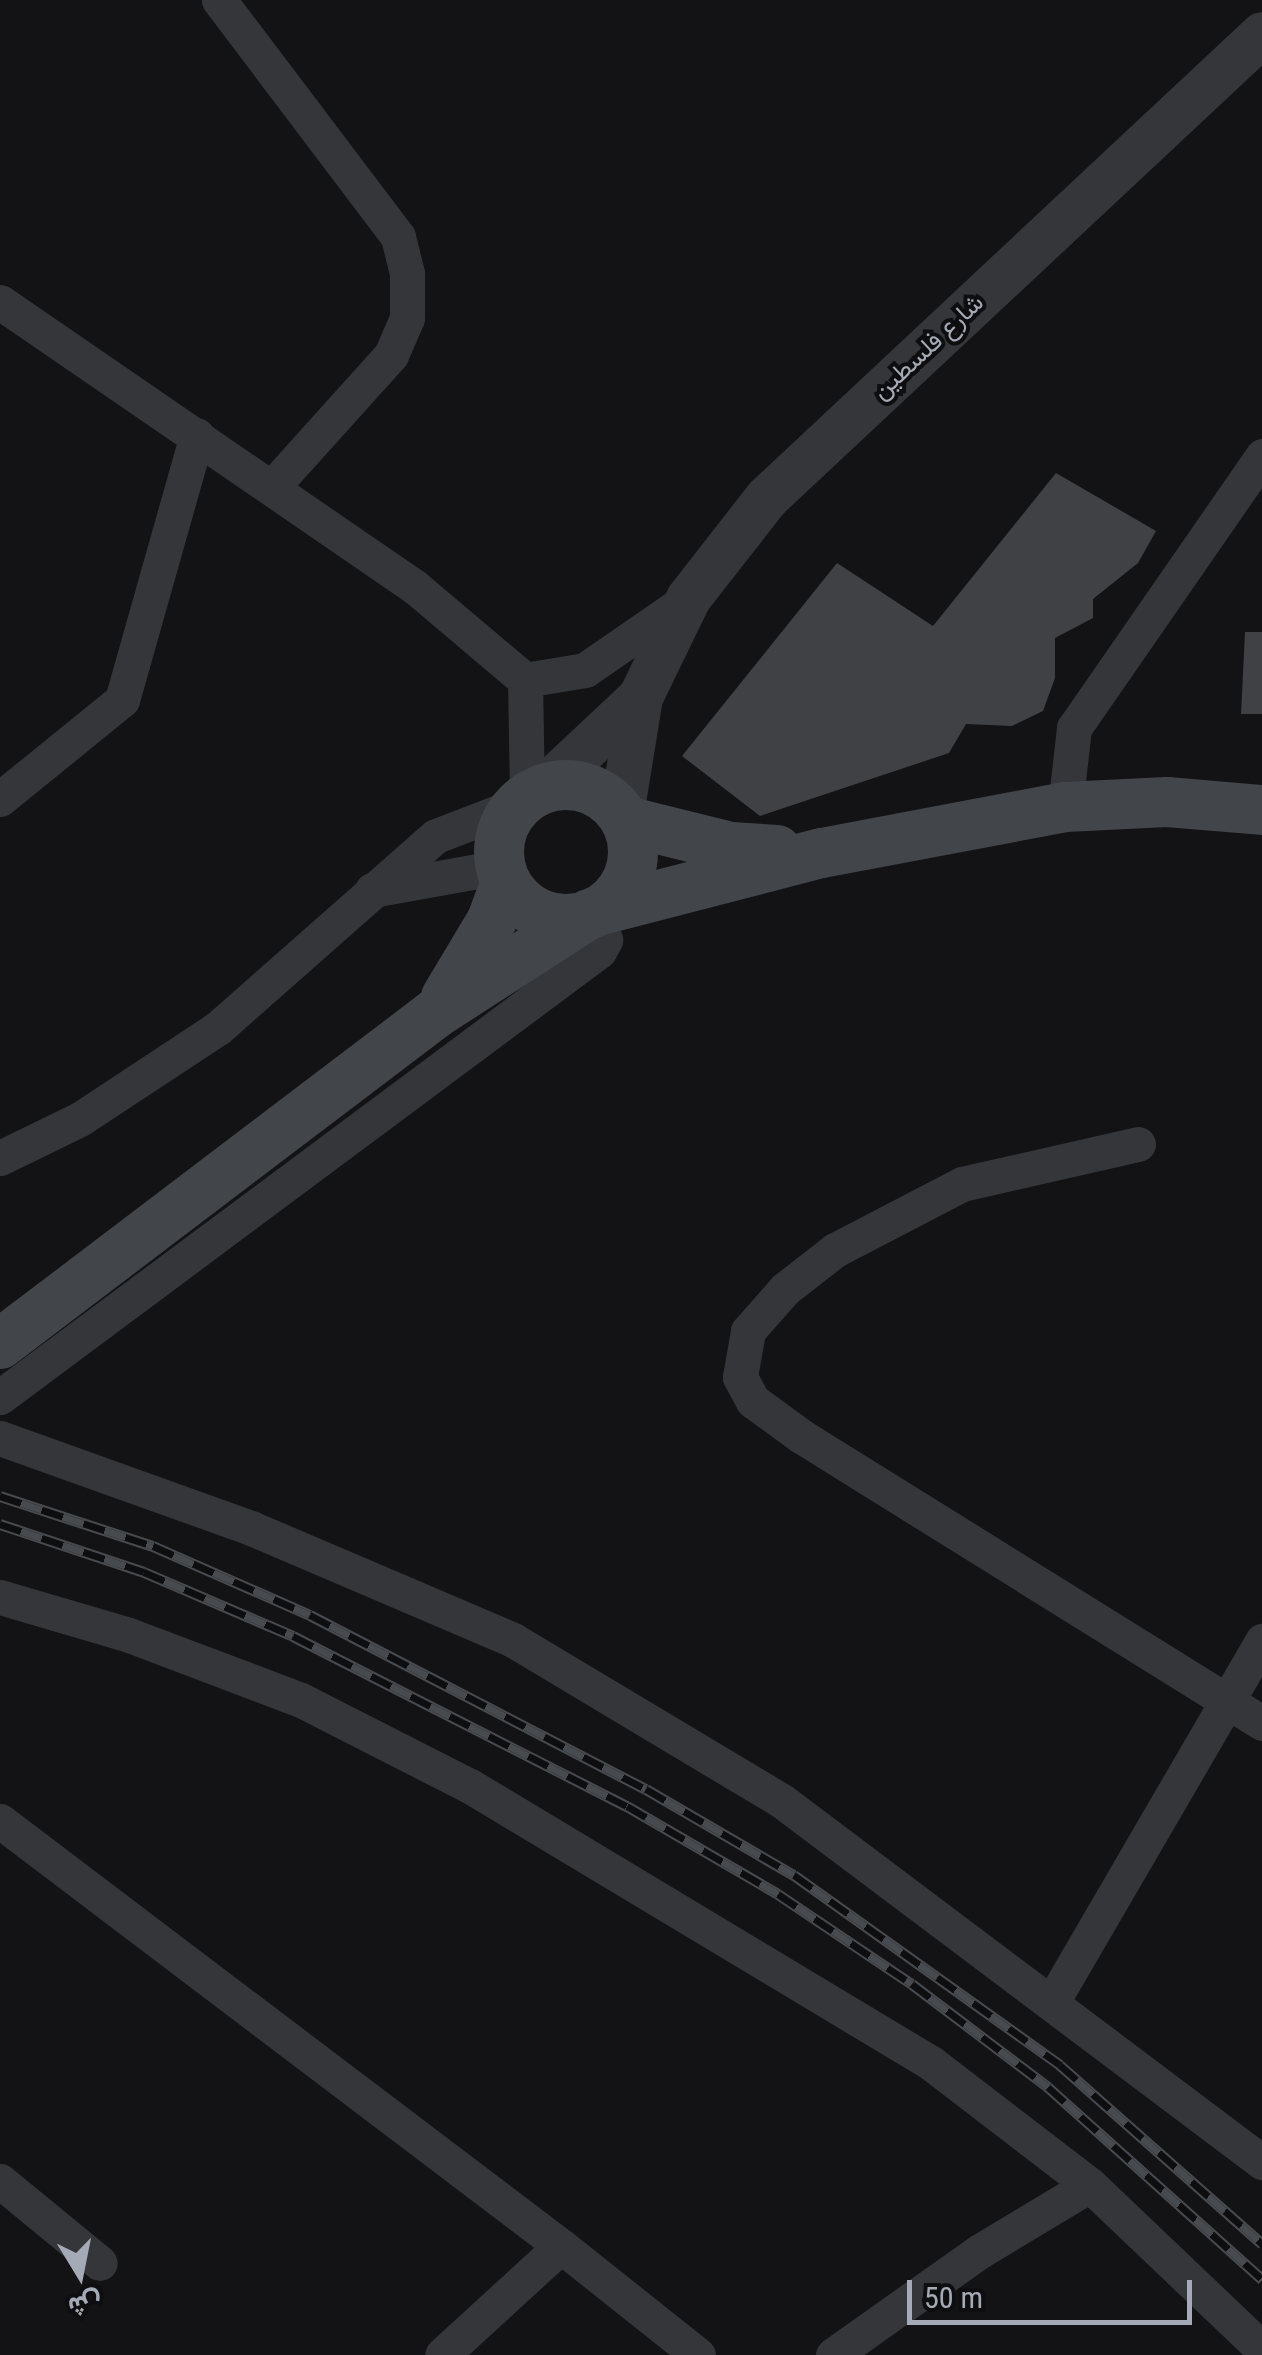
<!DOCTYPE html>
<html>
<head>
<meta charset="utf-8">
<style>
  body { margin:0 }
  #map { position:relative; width:1262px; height:2355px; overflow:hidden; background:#131315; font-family:"Roboto Condensed",Vazirmatn,sans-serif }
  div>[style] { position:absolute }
  .building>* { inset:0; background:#3f4145 }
  .minor>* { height:35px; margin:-17.5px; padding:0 17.5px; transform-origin:17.5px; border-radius:17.5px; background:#34363a }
  .tertiary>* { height:45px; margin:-22.5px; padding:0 22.5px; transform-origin:22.5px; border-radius:22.5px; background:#34363a }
  .secondary>* { height:50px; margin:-25px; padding:0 25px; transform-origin:25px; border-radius:25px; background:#42454a }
  .secondary>.ring { margin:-25px; padding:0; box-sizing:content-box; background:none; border:50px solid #42454a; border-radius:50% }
  .rail>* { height:11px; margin-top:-5.5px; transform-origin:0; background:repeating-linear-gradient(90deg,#0e0e10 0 22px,#474a4f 0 44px); box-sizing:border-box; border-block:2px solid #474a4f }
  span { translate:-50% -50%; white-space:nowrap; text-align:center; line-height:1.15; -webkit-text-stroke:8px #0e0e10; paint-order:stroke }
  .street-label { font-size:25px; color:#a5abb6 }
  .north { position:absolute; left:30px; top:2225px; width:100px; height:100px; -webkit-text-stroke:8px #0e0e10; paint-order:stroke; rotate:170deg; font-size:28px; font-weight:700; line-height:40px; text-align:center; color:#a5abb6 }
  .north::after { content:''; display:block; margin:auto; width:35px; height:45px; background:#a5abb6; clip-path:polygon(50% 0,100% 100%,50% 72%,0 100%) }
  .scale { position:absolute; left:907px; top:2280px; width:285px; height:45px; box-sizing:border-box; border:5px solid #a5abb6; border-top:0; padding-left:12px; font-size:30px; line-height:35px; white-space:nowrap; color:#a5abb6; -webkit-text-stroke:8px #0e0e10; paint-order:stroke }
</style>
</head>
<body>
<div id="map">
  <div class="building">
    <i style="clip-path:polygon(1056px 473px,1156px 531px,1138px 563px,1093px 599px,1093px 618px,1055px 638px,1055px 678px,1043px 711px,1012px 726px,966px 724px,949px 753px,760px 816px,682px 756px,837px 563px,933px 626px)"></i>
    <i style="clip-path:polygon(1245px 632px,1262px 632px,1262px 714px,1241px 714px)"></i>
  </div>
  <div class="minor">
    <i style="left:219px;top:0;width:297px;rotate:52.9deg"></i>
    <i style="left:398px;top:237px;width:37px;rotate:76deg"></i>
    <i style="left:407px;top:273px;width:45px;rotate:90deg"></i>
    <i style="left:407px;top:318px;width:40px;rotate:113.4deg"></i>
    <i style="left:391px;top:355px;width:176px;rotate:132deg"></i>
    <i style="left:0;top:302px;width:503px;rotate:34.48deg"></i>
    <i style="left:415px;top:587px;width:144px;rotate:40.2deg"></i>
    <i style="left:525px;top:680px;width:61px;rotate:-9.5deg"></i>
    <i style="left:585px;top:670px;width:125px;rotate:-34.6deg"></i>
    <i style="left:525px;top:680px;width:115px;rotate:89deg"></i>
    <i style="left:0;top:799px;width:157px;rotate:-39.1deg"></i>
    <i style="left:122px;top:700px;width:275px;rotate:-74.2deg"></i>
    <i style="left:1065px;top:807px;width:80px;rotate:-83.5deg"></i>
    <i style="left:1074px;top:728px;width:331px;rotate:-55.3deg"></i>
    <i style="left:372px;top:890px;width:130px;rotate:-10.2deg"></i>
    <i style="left:1138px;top:1144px;width:180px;rotate:167.2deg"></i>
    <i style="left:962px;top:1184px;width:143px;rotate:152.5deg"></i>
    <i style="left:835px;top:1250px;width:63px;rotate:142deg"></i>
    <i style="left:785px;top:1289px;width:56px;rotate:131.4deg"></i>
    <i style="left:748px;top:1331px;width:47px;rotate:99.9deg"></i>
    <i style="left:740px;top:1377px;width:27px;rotate:62deg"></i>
    <i style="left:753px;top:1401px;width:59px;rotate:36.1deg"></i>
    <i style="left:801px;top:1436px;width:543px;rotate:31.9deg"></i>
    <i style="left:0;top:1158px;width:89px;rotate:-26deg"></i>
    <i style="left:80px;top:1119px;width:165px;rotate:-33.4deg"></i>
    <i style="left:218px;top:1028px;width:290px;rotate:-41.4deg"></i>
    <i style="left:436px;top:836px;width:89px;rotate:-21.1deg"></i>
    <i style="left:0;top:1397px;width:747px;rotate:-36.67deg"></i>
    <i style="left:599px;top:951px;width:13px;rotate:-61deg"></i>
    <i style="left:605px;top:940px;width:30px;rotate:-105deg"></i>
    <i style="left:0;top:1438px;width:267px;rotate:19.7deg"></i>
    <i style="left:251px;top:1528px;width:285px;rotate:23.1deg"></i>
    <i style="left:513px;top:1640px;width:313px;rotate:30.9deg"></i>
    <i style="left:782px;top:1801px;width:601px;rotate:36.95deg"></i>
    <i style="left:0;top:1597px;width:134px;rotate:16.4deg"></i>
    <i style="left:129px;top:1635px;width:184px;rotate:20.7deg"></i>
    <i style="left:301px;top:1700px;width:190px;rotate:27deg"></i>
    <i style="left:470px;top:1786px;width:538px;rotate:31deg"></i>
    <i style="left:931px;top:2063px;width:200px;rotate:37.5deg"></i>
    <i style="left:0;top:1821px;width:704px;rotate:37.15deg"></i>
    <i style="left:561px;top:2246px;width:161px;rotate:137.5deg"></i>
    <i style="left:1052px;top:2002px;width:418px;rotate:-59.8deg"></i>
    <i style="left:0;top:2181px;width:129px;rotate:39.4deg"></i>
    <i style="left:561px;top:2246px;width:175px;rotate:38.5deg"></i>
    <i style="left:833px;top:2355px;width:180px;rotate:-35.3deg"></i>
    <i style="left:980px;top:2251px;width:128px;rotate:-31deg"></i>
    <i style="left:1090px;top:2185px;width:238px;rotate:43.6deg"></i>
  </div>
  <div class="tertiary">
    <i style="left:541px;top:790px;width:136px;rotate:-43.2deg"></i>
    <i style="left:621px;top:814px;width:119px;rotate:-80.8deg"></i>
    <i style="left:640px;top:697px;width:110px;rotate:-64.1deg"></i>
    <i style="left:688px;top:598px;width:127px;rotate:-52deg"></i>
    <i style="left:766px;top:498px;width:679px;rotate:-43.09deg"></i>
  </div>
  <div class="secondary">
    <i class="ring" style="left:499px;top:785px;width:84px;height:84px"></i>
    <i style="left:626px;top:821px;width:108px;rotate:13.9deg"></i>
    <i style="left:731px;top:847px;width:46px;rotate:3.7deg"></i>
    <i style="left:597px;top:911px;width:232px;rotate:-14.5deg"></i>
    <i style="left:822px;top:853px;width:247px;rotate:-10.7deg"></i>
    <i style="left:1065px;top:807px;width:102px;rotate:-2.8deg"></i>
    <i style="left:1167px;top:802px;width:95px;rotate:4.8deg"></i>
    <i style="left:446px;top:997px;width:90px;rotate:-59.1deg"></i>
    <i style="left:492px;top:920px;width:40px;rotate:-69.8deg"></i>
    <i style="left:0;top:1344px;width:547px;rotate:-37.2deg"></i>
    <i style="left:436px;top:1013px;width:182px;rotate:-32.9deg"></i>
  </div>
  <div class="rail">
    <i style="left:0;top:1496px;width:161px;rotate:18.1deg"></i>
    <i style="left:153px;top:1546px;width:171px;rotate:23.7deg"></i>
    <i style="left:310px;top:1615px;width:378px;rotate:27.4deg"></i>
    <i style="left:646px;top:1789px;width:171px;rotate:30.2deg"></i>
    <i style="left:794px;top:1875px;width:327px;rotate:35.5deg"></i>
    <i style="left:1060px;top:2065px;width:270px;rotate:41.5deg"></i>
    <i style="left:0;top:1524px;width:152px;rotate:18.4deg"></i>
    <i style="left:144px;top:1572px;width:162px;rotate:23.2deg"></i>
    <i style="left:293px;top:1636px;width:375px;rotate:27deg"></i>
    <i style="left:627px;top:1806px;width:175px;rotate:30.2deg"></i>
    <i style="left:778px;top:1894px;width:161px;rotate:33.9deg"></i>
    <i style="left:912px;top:1984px;width:171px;rotate:37.1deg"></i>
    <i style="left:1048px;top:2087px;width:288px;rotate:41.9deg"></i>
  </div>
  <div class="street-label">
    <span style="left:928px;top:347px;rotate:-43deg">شارع فلسطين</span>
  </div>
  <div class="north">ش</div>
  <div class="scale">50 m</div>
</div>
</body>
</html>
